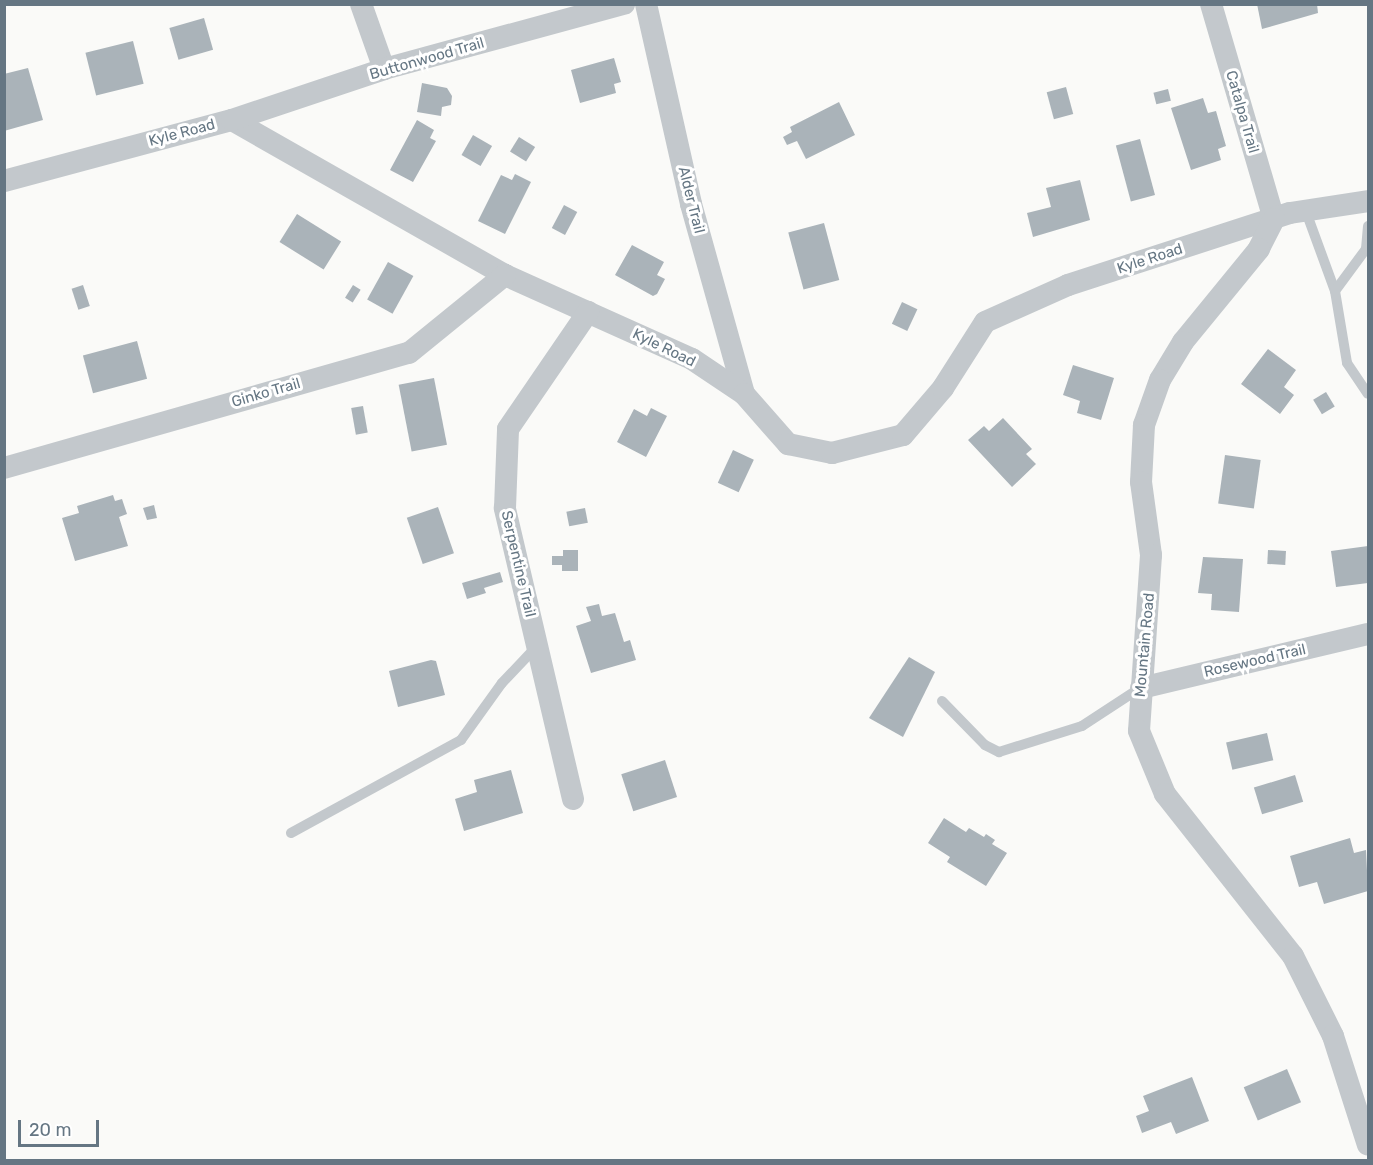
<!DOCTYPE html>
<html>
<head>
<meta charset="utf-8">
<style>
  body { margin:0 }
  #map { position:relative; width:1373px; height:1165px; overflow:hidden; background:#fafaf8; font-family:Rubik,sans-serif }
  div>[style] { position:absolute }
  .building>* { inset:0; background:#aab3b9; transform-origin:0 0 }
  .lane>* { height:10px; margin:-5px; padding:0 5px; transform-origin:5px; border-radius:5px; background:#c3c8cc }
  .street>* { height:22px; margin:-11px; padding:0 11px; transform-origin:11px; border-radius:11px; background:#c3c8cc }
  span { translate:-50% -50%; white-space:nowrap; text-align:center; line-height:1.15; -webkit-text-stroke:6px #fff; paint-order:stroke }
  .street-label { font-size:15px; color:#657683 }
  .frame { position:absolute; inset:0; border:6px solid #657683; pointer-events:none }
  .scale { position:absolute; left:18px; top:1120px; width:81px; height:27px; box-sizing:border-box; border:3px solid #657683; border-top:0; padding-left:8px; font-size:18px; line-height:21px; white-space:nowrap; color:#657683; -webkit-text-stroke:4px #fff; paint-order:stroke }
</style>
</head>
<body>
<div id="map">
  <div class="building">
    <i style="clip-path:polygon(1257px 4px,1317px 4px,1318px 13px,1262px 29px)"></i>
    <i style="left:204px;top:18px;width:33px;height:36px;rotate:74deg"></i>
    <i style="left:133px;top:41px;width:44px;height:49px;rotate:76deg"></i>
    <i style="clip-path:polygon(614px 58px,621px 82px,614px 84px,616px 93px,580px 103px,571px 70px)"></i>
    <i style="clip-path:polygon(28px 68px,43px 120px,4px 131px,4px 74px)"></i>
    <i style="clip-path:polygon(422px 83px,447px 88px,452px 96px,451px 105px,442px 107px,441px 116px,417px 112px)"></i>
    <i style="left:1066px;top:87px;width:28px;height:20px;rotate:75deg"></i>
    <i style="left:1168px;top:89px;width:12px;height:15px;rotate:76deg"></i>
    <i style="clip-path:polygon(1203px 98px,1208px 113px,1216px 111px,1226px 146px,1218px 149px,1221px 160px,1191px 170px,1171px 108px)"></i>
    <i style="clip-path:polygon(839px 102px,855px 135px,806px 159px,797px 141px,787px 145px,783px 137px,792px 132px,790px 127px)"></i>
    <i style="clip-path:polygon(417px 120px,434px 130px,430px 138px,436px 141px,413px 182px,390px 170px)"></i>
    <i style="left:473px;top:135px;width:22px;height:23px;rotate:30deg"></i>
    <i style="left:519px;top:137px;width:19px;height:17px;rotate:32deg"></i>
    <i style="left:1140px;top:139px;width:58px;height:25px;rotate:75deg"></i>
    <i style="clip-path:polygon(515px 174px,531px 182px,505px 234px,478px 221px,501px 175px,512px 180px)"></i>
    <i style="clip-path:polygon(1080px 180px,1090px 220px,1033px 237px,1027px 213px,1051px 207px,1046px 188px)"></i>
    <i style="left:564px;top:205px;width:15px;height:26px;rotate:28deg"></i>
    <i style="left:297px;top:214px;width:52px;height:33px;rotate:32deg"></i>
    <i style="left:824px;top:223px;width:59px;height:37px;rotate:75deg"></i>
    <i style="clip-path:polygon(632px 245px,664px 262px,657px 275px,665px 279px,657px 294px,653px 296px,615px 275px)"></i>
    <i style="left:388px;top:262px;width:29px;height:43px;rotate:29deg"></i>
    <i style="left:83px;top:285px;width:22px;height:12px;rotate:72deg"></i>
    <i style="left:353px;top:285px;width:9px;height:15px;rotate:32deg"></i>
    <i style="left:902px;top:302px;width:17px;height:24px;rotate:25deg"></i>
    <i style="left:137px;top:341px;width:39px;height:56px;rotate:75deg"></i>
    <i style="clip-path:polygon(1268px 349px,1296px 370px,1284px 387px,1294px 395px,1280px 414px,1241px 384px)"></i>
    <i style="clip-path:polygon(1073px 365px,1114px 378px,1101px 420px,1077px 413px,1080px 401px,1063px 395px)"></i>
    <i style="left:434px;top:378px;width:68px;height:36px;rotate:79deg"></i>
    <i style="left:1326px;top:392px;width:17px;height:15px;rotate:59deg"></i>
    <i style="left:363px;top:406px;width:27px;height:12px;rotate:80deg"></i>
    <i style="clip-path:polygon(651px 408px,667px 416px,646px 457px,617px 442px,634px 409px,647px 416px)"></i>
    <i style="clip-path:polygon(1003px 418px,1032px 449px,1026px 454px,1036px 464px,1012px 487px,968px 440px,984px 426px,989px 431px)"></i>
    <i style="left:733px;top:450px;width:23px;height:36px;rotate:25deg"></i>
    <i style="left:1225px;top:455px;width:36px;height:49px;rotate:8deg"></i>
    <i style="clip-path:polygon(113px 495px,115px 501px,122px 499px,127px 514px,119px 517px,128px 546px,75px 561px,62px 518px,79px 513px,77px 506px)"></i>
    <i style="clip-path:polygon(154px 505px,157px 518px,147px 520px,143px 508px)"></i>
    <i style="left:438px;top:507px;width:49px;height:33px;rotate:71deg"></i>
    <i style="left:585px;top:508px;width:15px;height:19px;rotate:79deg"></i>
    <i style="clip-path:polygon(1368px 546px,1368px 583px,1336px 587px,1331px 551px)"></i>
    <i style="clip-path:polygon(563px 550px,578px 550px,578px 571px,562px 571px,562px 565px,552px 565px,552px 556px,563px 556px)"></i>
    <i style="left:1268px;top:550px;width:18px;height:14px;rotate:3deg"></i>
    <i style="clip-path:polygon(1203px 557px,1243px 559px,1239px 612px,1211px 610px,1212px 594px,1198px 593px)"></i>
    <i style="clip-path:polygon(500px 572px,503px 582px,484px 588px,486px 593px,467px 599px,462px 583px)"></i>
    <i style="clip-path:polygon(599px 604px,602px 616px,615px 613px,624px 642px,630px 640px,636px 660px,591px 673px,576px 626px,591px 621px,586px 607px)"></i>
    <i style="clip-path:polygon(909px 657px,935px 672px,903px 737px,869px 718px)"></i>
    <i style="clip-path:polygon(431px 660px,436px 661px,445px 695px,398px 707px,389px 671px)"></i>
    <i style="left:1267px;top:733px;width:28px;height:42px;rotate:77deg"></i>
    <i style="left:665px;top:760px;width:39px;height:46px;rotate:72deg"></i>
    <i style="clip-path:polygon(511px 770px,523px 813px,464px 831px,455px 799px,477px 792px,474px 780px)"></i>
    <i style="left:1295px;top:775px;width:28px;height:43px;rotate:73deg"></i>
    <i style="clip-path:polygon(944px 818px,966px 832px,969px 828px,984px 837px,986px 834px,995px 840px,992px 844px,1007px 853px,986px 886px,947px 862px,950px 857px,928px 843px)"></i>
    <i style="clip-path:polygon(1350px 838px,1354px 853px,1366px 850px,1368px 891px,1324px 904px,1317px 882px,1299px 887px,1290px 856px)"></i>
    <i style="left:1287px;top:1069px;width:36px;height:47px;rotate:67deg"></i>
    <i style="clip-path:polygon(1192px 1077px,1209px 1121px,1176px 1134px,1171px 1122px,1142px 1133px,1136px 1116px,1149px 1111px,1143px 1096px)"></i>
  </div>
  <div class="lane">
    <i style="left:1305px;top:209px;width:87px;rotate:69.9deg"></i>
    <i style="left:1335px;top:291px;width:73px;rotate:80.5deg"></i>
    <i style="left:1347px;top:363px;width:37px;rotate:56deg"></i>
    <i style="left:1335px;top:291px;width:52px;rotate:-53.6deg"></i>
    <i style="left:1366px;top:249px;width:23px;rotate:-85deg"></i>
    <i style="left:942px;top:701px;width:62px;rotate:45.7deg"></i>
    <i style="left:985px;top:745px;width:16px;rotate:27deg"></i>
    <i style="left:999px;top:752px;width:87px;rotate:-17.4deg"></i>
    <i style="left:1082px;top:726px;width:69px;rotate:-33.2deg"></i>
    <i style="left:291px;top:833px;width:194px;rotate:-28.7deg"></i>
    <i style="left:461px;top:740px;width:70px;rotate:-54.3deg"></i>
    <i style="left:502px;top:683px;width:51px;rotate:-46.6deg"></i>
  </div>
  <div class="street">
    <i style="left:361px;top:4px;width:69px;rotate:70.5deg"></i>
    <i style="left:646px;top:4px;width:205px;rotate:77.3deg"></i>
    <i style="left:691px;top:204px;width:197px;rotate:74.4deg"></i>
    <i style="left:1211px;top:4px;width:224px;rotate:73.7deg"></i>
    <i style="left:232px;top:120px;width:314px;rotate:29.6deg"></i>
    <i style="left:505px;top:275px;width:205px;rotate:24.2deg"></i>
    <i style="left:692px;top:359px;width:63px;rotate:33.9deg"></i>
    <i style="left:744px;top:394px;width:67px;rotate:48.7deg"></i>
    <i style="left:788px;top:444px;width:45px;rotate:11.6deg"></i>
    <i style="left:832px;top:453px;width:73px;rotate:-14.2deg"></i>
    <i style="left:903px;top:435px;width:62px;rotate:-49.6deg"></i>
    <i style="left:943px;top:388px;width:78px;rotate:-57.5deg"></i>
    <i style="left:985px;top:322px;width:91px;rotate:-24deg"></i>
    <i style="left:1068px;top:285px;width:233px;rotate:-18deg"></i>
    <i style="left:1290px;top:213px;width:79px;rotate:-8.7deg"></i>
    <i style="left:4px;top:181px;width:236px;rotate:-15deg"></i>
    <i style="left:232px;top:120px;width:160px;rotate:-18.5deg"></i>
    <i style="left:384px;top:69px;width:249px;rotate:-15.2deg"></i>
    <i style="left:1274px;top:219px;width:34px;rotate:117deg"></i>
    <i style="left:1259px;top:249px;width:120px;rotate:129.3deg"></i>
    <i style="left:1183px;top:342px;width:44px;rotate:121.2deg"></i>
    <i style="left:1160px;top:380px;width:48px;rotate:109.6deg"></i>
    <i style="left:1144px;top:425px;width:57px;rotate:93deg"></i>
    <i style="left:1141px;top:482px;width:74px;rotate:82.2deg"></i>
    <i style="left:1151px;top:555px;width:176px;rotate:93.9deg"></i>
    <i style="left:1139px;top:731px;width:68px;rotate:67.6deg"></i>
    <i style="left:1165px;top:794px;width:206px;rotate:51.7deg"></i>
    <i style="left:1293px;top:956px;width:89px;rotate:63.4deg"></i>
    <i style="left:1333px;top:1036px;width:114px;rotate:72.2deg"></i>
    <i style="left:4px;top:468px;width:421px;rotate:-15.9deg"></i>
    <i style="left:409px;top:353px;width:124px;rotate:-39.1deg"></i>
    <i style="left:1141px;top:688px;width:233px;rotate:-13.4deg"></i>
    <i style="left:573px;top:799px;width:299px;rotate:-103.2deg"></i>
    <i style="left:505px;top:508px;width:79px;rotate:-87.8deg"></i>
    <i style="left:508px;top:429px;width:142px;rotate:-55.6deg"></i>
  </div>
  <div class="street-label">
    <span style="left:427px;top:59px;rotate:-16deg">Buttonwood Trail</span>
    <span style="left:1242px;top:112px;rotate:74deg">Catalpa Trail</span>
    <span style="left:182px;top:133px;rotate:-15deg">Kyle Road</span>
    <span style="left:691px;top:200px;rotate:76deg">Alder Trail</span>
    <span style="left:1150px;top:259px;rotate:-18deg">Kyle Road</span>
    <span style="left:664px;top:348px;rotate:26deg">Kyle Road</span>
    <span style="left:266px;top:393px;rotate:-16deg">Ginko Trail</span>
    <span style="left:518px;top:564px;rotate:77deg">Serpentine Trail</span>
    <span style="left:1145px;top:645px;rotate:-85deg">Mountain Road</span>
    <span style="left:1255px;top:661px;rotate:-13deg">Rosewood Trail</span>
  </div>
  <div class="frame"></div>
  <div class="scale">20 m</div>
</div>
</body>
</html>
